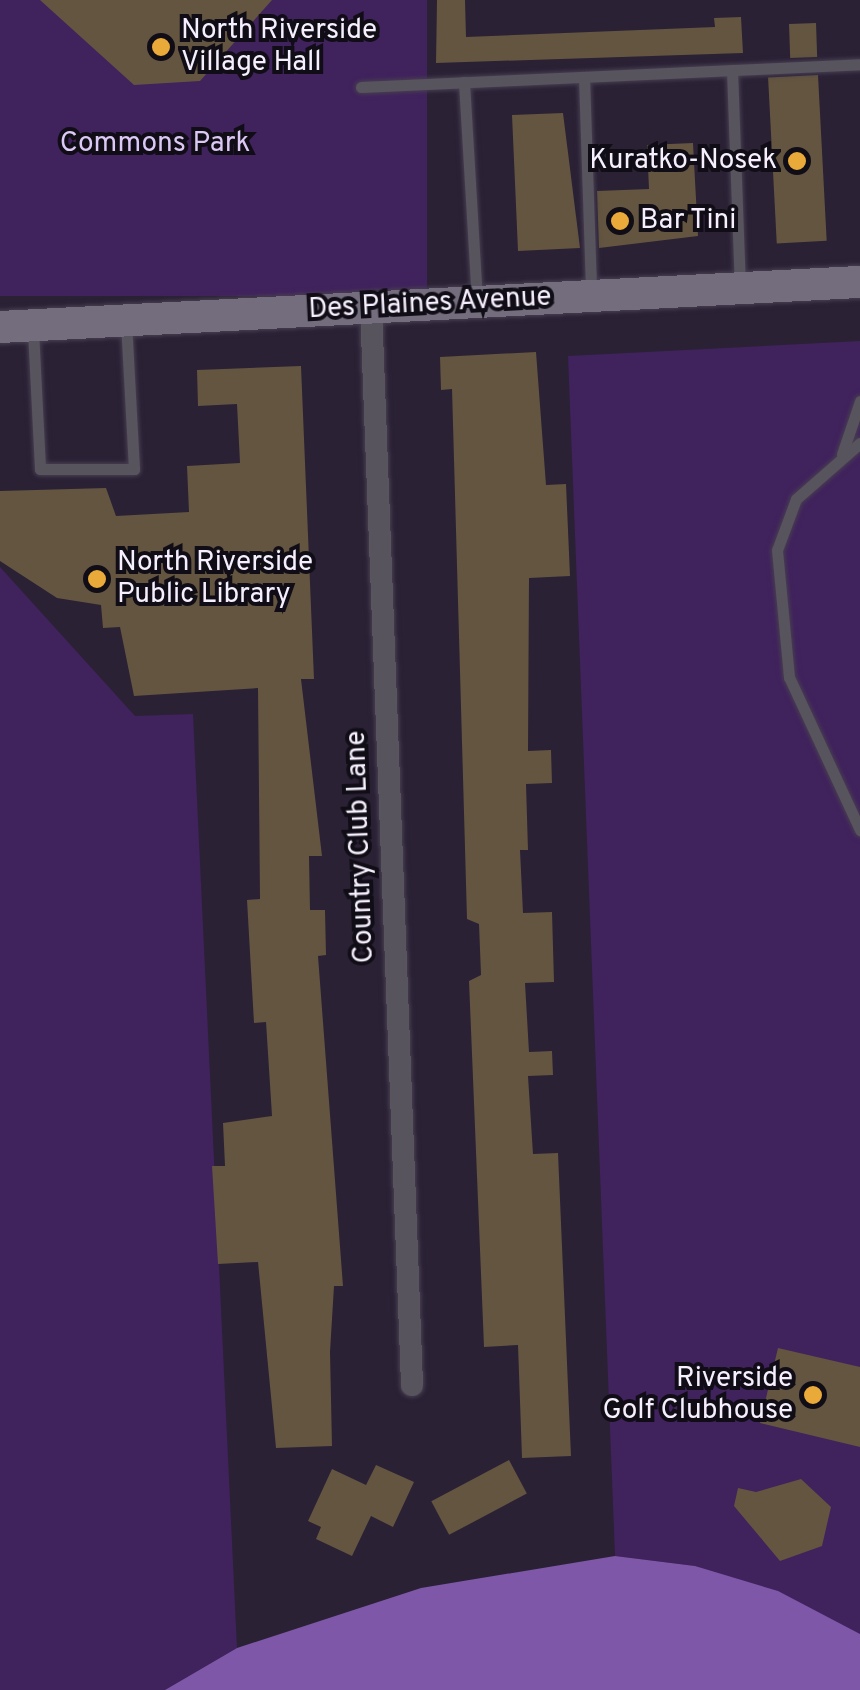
<!DOCTYPE html>
<html>
<head>
<meta charset="utf-8">
<style>
  body { margin:0 }
  #map { position:relative; width:860px; height:1690px; overflow:hidden; background:#2a2135; font-family:Overpass,sans-serif }
  div>[style] { position:absolute }
  .green>* { inset:0; background:#40225d; transform-origin:0 0 }
  .water>* { inset:0; background:#7e57a8 }
  .building>* { inset:0; background:#635540; transform-origin:0 0 }
  .roads { filter:drop-shadow(0 0 2px #473e51) drop-shadow(0 0 2px #473e51) }
  .lane>* { height:11px; margin:-5.5px; padding:0 5.5px; transform-origin:5.5px; border-radius:5.5px; background:#58545e }
  .street>* { height:22px; margin:-11px; padding:0 11px; transform-origin:11px; border-radius:11px; background:#58545e }
  .secondary>* { height:32px; margin:-16px; padding:0 16px; transform-origin:16px; border-radius:16px; background:#746d7d }
  .dots>* { width:28px; height:28px; translate:-50% -50%; box-sizing:border-box; border:5px solid #110d16; border-radius:50% }
  span { translate:-50% -50%; white-space:nowrap; text-align:center; line-height:1.15; -webkit-text-stroke:8px #110d16; paint-order:stroke }
  .poi-label { font-size:28px; color:#f6f0fe }
  .left { translate:0 -50%; text-align:left }
  .right { translate:-100% -50%; text-align:right }
  .park-label { font-size:28px; color:#dbc8f4 }
  .street-label { font-size:28px; color:#f6f0fe }
</style>
</head>
<body>
<div id="map">
  <div class="green">
    <i style="left:0;top:0;width:427px;height:296px"></i>
    <i style="clip-path:polygon(860px 341px,860px 1634px,695px 1566px,615px 1556px,568px 356px)"></i>
    <i style="clip-path:polygon(0 567px,135px 716px,193px 714px,237px 1648px,165px 1690px,0 1690px)"></i>
  </div>
  <div class="water">
    <i style="clip-path:polygon(615px 1556px,695px 1566px,778px 1591px,860px 1634px,860px 1690px,165px 1690px,237px 1648px,421px 1588px)"></i>
  </div>
  <div class="building">
    <i style="clip-path:polygon(40px 0,272px 0,200px 81px,134px 85px)"></i>
    <i style="clip-path:polygon(437px 0,465px 0,466px 37px,715px 27px,714px 18px,741px 17px,743px 53px,436px 63px)"></i>
    <i style="left:816px;top:23px;width:34px;height:27px;rotate:88deg"></i>
    <i style="left:818px;top:75px;width:166px;height:50px;rotate:87deg"></i>
    <i style="clip-path:polygon(563px 113px,580px 248px,518px 251px,512px 115px)"></i>
    <i style="clip-path:polygon(693px 143px,698px 236px,599px 248px,597px 191px,649px 189px,647px 145px)"></i>
    <i style="clip-path:polygon(536px 352px,546px 485px,566px 484px,570px 576px,529px 578px,528px 751px,551px 750px,552px 783px,526px 784px,528px 850px,520px 850px,523px 913px,552px 912px,554px 982px,525px 983px,529px 1052px,552px 1051px,553px 1075px,528px 1076px,533px 1154px,558px 1153px,571px 1456px,522px 1458px,518px 1345px,484px 1347px,469px 981px,481px 975px,479px 924px,467px 919px,452px 389px,441px 390px,440px 357px)"></i>
    <i style="clip-path:polygon(301px 366px,314px 679px,301px 679px,322px 856px,309px 856px,310px 910px,325px 910px,326px 955px,318px 956px,343px 1286px,334px 1286px,330px 1352px,332px 1446px,276px 1448px,258px 1262px,218px 1264px,212px 1166px,225px 1166px,223px 1123px,272px 1116px,266px 1022px,254px 1023px,247px 900px,260px 899px,258px 688px,134px 696px,120px 627px,103px 628px,101px 605px,57px 598px,0 561px,0 491px,106px 488px,116px 516px,189px 512px,187px 466px,240px 463px,237px 404px,198px 406px,197px 370px)"></i>
    <i style="clip-path:polygon(778px 1348px,860px 1367px,860px 1447px,760px 1423px)"></i>
    <i style="left:509px;top:1460px;width:38px;height:88px;rotate:62deg"></i>
    <i style="clip-path:polygon(376px 1465px,414px 1482px,393px 1527px,371px 1516px,352px 1556px,316px 1539px,321px 1527px,308px 1521px,332px 1469px,366px 1485px)"></i>
    <i style="clip-path:polygon(801px 1479px,831px 1507px,822px 1546px,780px 1561px,734px 1506px,738px 1488px,756px 1492px)"></i>
  </div>
  <div class="roads">
    <div class="lane">
      <i style="left:732px;top:70px;width:214px;rotate:87.9deg"></i>
      <i style="left:584px;top:77px;width:215px;rotate:88.1deg"></i>
      <i style="left:464px;top:82px;width:216px;rotate:86.6deg"></i>
      <i style="left:361px;top:87px;width:500px;rotate:-2.6deg"></i>
      <i style="left:33px;top:330px;width:139px;rotate:87.1deg"></i>
      <i style="left:40px;top:469px;width:94px"></i>
      <i style="left:134px;top:469px;width:147px;rotate:-93.1deg"></i>
      <i style="left:860px;top:443px;width:85px;rotate:138.8deg"></i>
      <i style="left:796px;top:499px;width:54px;rotate:110.4deg"></i>
      <i style="left:777px;top:550px;width:128px;rotate:84.6deg"></i>
      <i style="left:789px;top:677px;width:169px;rotate:65.1deg"></i>
      <i style="left:842px;top:454px;width:56px;rotate:-71.2deg"></i>
    </div>
    <div class="street">
      <i style="left:371px;top:307px;width:1079px;rotate:87.82deg"></i>
    </div>
    <div class="secondary">
      <i style="left:0;top:327px;width:861px;rotate:-3deg"></i>
    </div>
  </div>
  <div class="dots">
    <i style="left:161px;top:47px;background:#eaaa39"></i>
    <i style="left:797px;top:161px;background:#eaaa39"></i>
    <i style="left:620px;top:221px;background:#eaaa39"></i>
    <i style="left:97px;top:579px;background:#eaaa39"></i>
    <i style="left:813px;top:1395px;background:#eaaa39"></i>
  </div>
  <div class="poi-label">
    <span class="left" style="left:181px;top:47px">North Riverside<br>Village Hall</span>
    <span class="right" style="left:777px;top:161px">Kuratko-Nosek</span>
    <span class="left" style="left:640px;top:221px">Bar Tini</span>
    <span class="left" style="left:117px;top:579px">North Riverside<br>Public Library</span>
    <span class="right" style="left:793px;top:1395px">Riverside<br>Golf Clubhouse</span>
  </div>
  <div class="park-label">
    <span style="left:155px;top:144px">Commons Park</span>
  </div>
  <div class="street-label">
    <span style="left:430px;top:304px;rotate:-3deg">Des Plaines Avenue</span>
    <span style="left:361px;top:847px;rotate:-92deg">Country Club Lane</span>
  </div>
</div>
</body>
</html>
